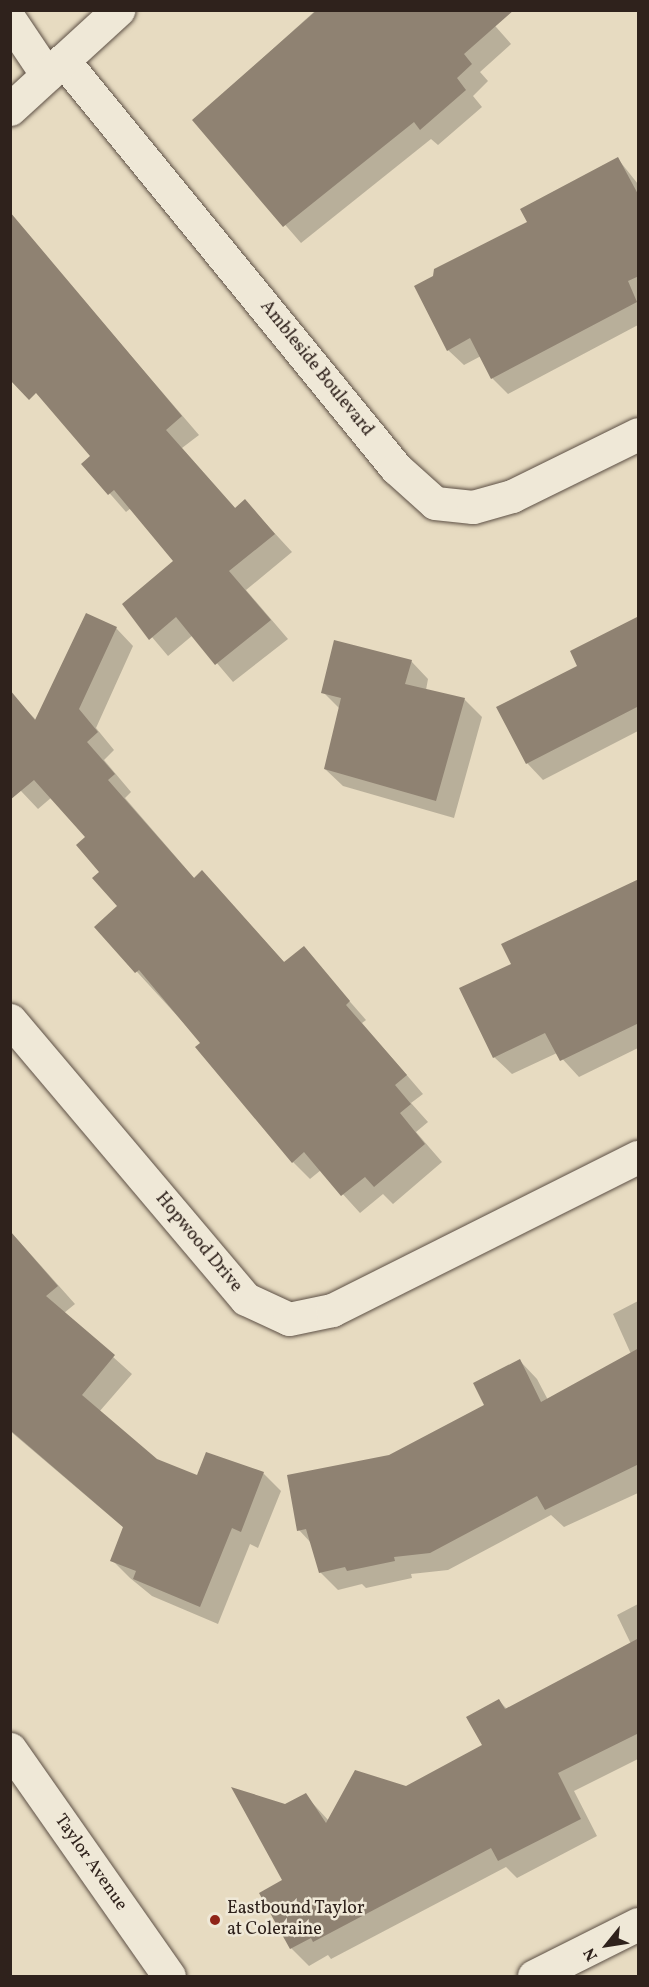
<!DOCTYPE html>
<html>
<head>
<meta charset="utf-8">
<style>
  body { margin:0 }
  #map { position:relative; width:649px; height:1987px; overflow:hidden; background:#e7dbc1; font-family:Vollkorn,serif }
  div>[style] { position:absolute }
  .shadow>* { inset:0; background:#0003 }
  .building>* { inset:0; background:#8f8272 }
  .roads { filter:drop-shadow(0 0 2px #5d5045) drop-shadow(0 0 2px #5d5045) }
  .minor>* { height:33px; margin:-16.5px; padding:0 16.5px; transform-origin:16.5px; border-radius:16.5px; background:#efe8d7 }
  .tertiary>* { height:33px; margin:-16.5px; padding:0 16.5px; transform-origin:16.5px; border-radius:16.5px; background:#efe8d7 }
  .dots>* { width:16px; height:16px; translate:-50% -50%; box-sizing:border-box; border:3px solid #efe8d7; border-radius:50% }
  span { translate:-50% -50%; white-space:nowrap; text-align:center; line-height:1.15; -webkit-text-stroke:5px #efe8d7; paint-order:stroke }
  .street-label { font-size:18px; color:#2f221c }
  .poi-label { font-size:18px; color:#2f221c }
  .left { translate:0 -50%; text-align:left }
  .frame { position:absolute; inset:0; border:12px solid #2f221c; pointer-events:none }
  .north { position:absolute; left:577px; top:1915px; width:60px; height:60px; -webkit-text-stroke:4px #efe8d7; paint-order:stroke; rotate:240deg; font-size:16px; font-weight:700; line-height:24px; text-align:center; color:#2f221c }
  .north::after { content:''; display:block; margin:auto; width:21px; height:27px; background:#2f221c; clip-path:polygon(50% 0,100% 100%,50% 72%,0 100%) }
</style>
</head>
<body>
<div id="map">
  <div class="shadow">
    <i style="clip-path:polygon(316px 10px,481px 10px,511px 44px,480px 72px,488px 81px,473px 96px,482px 107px,438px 145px,431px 139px,301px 243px,194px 120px)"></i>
    <i style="clip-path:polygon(618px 159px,638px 184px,638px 325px,508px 394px,492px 378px,481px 356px,464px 365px,448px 350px,529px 223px)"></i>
    <i style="clip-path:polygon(29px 237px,199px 435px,182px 448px,236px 509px,245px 501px,292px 552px,246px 590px,288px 639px,233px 682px,193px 635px,168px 656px,124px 604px,175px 561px,131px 508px,126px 512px,84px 464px,92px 456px)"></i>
    <i style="clip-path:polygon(638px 618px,638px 731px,543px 780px,527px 763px,579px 666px)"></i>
    <i style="clip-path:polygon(116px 628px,133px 646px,96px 728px,114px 750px,104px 760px,131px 792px,125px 798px,195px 879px,202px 872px,285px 963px,303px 948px,366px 1020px,362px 1023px,423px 1094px,411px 1103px,428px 1122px,416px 1132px,442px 1162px,393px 1204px,383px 1194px,360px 1213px,321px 1170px,310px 1179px,293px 1162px,202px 1043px,96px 927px,119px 906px,87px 837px,52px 797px,38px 809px,21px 791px,15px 698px,36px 720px)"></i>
    <i style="clip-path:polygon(411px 661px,428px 679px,426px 690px,464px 699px,482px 717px,454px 818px,343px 786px,325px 769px,340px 709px,323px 692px)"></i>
    <i style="clip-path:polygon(638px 880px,638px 1048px,579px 1077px,557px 1053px,512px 1074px,494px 1057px,513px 964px)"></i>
    <i style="clip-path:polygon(10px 1231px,75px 1304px,64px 1313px,132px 1374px,99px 1412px,156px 1461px,198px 1477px,263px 1473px,281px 1491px,258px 1548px,250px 1544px,218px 1624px,152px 1596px,130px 1578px,112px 1560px,124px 1528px,10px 1431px)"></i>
    <i style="clip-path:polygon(638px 1301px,638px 1493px,564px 1527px,551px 1515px,448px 1570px,411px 1574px,412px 1578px,366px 1588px,362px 1584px,338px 1590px,320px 1572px,312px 1544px,299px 1530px,389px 1457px,486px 1406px,520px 1361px,537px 1379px,548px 1400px,631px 1354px,613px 1314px)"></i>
    <i style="clip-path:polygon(638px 1604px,638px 1759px,574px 1791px,597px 1836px,517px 1878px,506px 1867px,331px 1959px,328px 1955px,309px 1966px,291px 1948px,284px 1881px,285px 1805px,305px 1795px,329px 1821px,406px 1787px,484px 1746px,499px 1701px,507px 1709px,631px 1644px,617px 1615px)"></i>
  </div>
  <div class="building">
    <i style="clip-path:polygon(317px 10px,514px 10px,464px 54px,472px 64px,457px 78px,466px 90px,420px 130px,414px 122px,283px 227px,192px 120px)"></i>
    <i style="clip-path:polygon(618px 157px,639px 196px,639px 276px,628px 281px,637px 302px,491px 379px,470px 338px,447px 351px,414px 286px,433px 276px,434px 269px,527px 222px,520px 209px)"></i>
    <i style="clip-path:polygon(10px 212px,182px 416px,166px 430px,235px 508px,245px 499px,275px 534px,229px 571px,271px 620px,215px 665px,176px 617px,149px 640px,122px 604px,173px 561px,114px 490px,108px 495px,81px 464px,90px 456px,36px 393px,29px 400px,10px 380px)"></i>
    <i style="clip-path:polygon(86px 613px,117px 627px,79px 709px,98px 732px,87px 742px,115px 774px,108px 780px,194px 878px,202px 870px,284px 962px,304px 946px,350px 1001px,346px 1005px,407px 1075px,395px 1085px,411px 1104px,400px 1113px,425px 1144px,374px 1187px,365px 1177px,341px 1196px,304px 1152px,292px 1163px,195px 1047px,200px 1043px,139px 970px,135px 973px,94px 927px,117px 906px,92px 878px,99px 872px,76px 845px,85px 837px,34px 780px,10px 800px,10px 690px,35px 720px)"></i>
    <i style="clip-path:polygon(639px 616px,639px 706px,526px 764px,496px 707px,577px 666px,570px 651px)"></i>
    <i style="clip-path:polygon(334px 640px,412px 660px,405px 684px,465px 698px,436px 801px,324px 769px,341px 698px,321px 693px)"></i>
    <i style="clip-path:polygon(639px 879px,639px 1023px,560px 1061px,545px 1033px,493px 1058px,459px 988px,511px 964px,501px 944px)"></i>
    <i style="clip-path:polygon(10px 1231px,58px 1286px,46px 1296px,115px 1355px,82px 1395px,157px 1459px,197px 1475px,206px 1452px,264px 1472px,241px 1532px,232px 1528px,200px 1607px,133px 1579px,136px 1571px,110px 1561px,123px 1527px,10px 1430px)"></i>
    <i style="clip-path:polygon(639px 1348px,639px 1464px,545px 1510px,537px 1496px,430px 1553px,394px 1557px,395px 1561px,347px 1571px,345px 1567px,319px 1573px,306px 1529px,297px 1531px,287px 1475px,389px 1455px,484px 1405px,473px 1383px,520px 1359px,541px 1402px)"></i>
    <i style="clip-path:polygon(639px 1638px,639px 1733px,558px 1773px,581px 1819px,498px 1861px,491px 1848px,313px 1942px,311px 1938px,290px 1949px,259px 1893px,282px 1880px,231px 1787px,285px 1804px,306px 1793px,326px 1823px,355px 1770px,406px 1786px,482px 1745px,466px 1717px,499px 1699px,505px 1709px)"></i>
  </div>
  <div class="roads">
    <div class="minor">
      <i style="left:10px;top:20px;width:66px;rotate:56.1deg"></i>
      <i style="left:63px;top:60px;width:527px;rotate:50.78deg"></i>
      <i style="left:396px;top:468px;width:52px;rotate:41.9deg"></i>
      <i style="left:435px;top:503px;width:38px;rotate:6deg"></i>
      <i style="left:473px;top:507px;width:41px;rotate:-15.8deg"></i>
      <i style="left:512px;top:496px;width:140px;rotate:-26.2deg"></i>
      <i style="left:10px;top:109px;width:147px;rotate:-42.5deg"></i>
      <i style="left:10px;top:1020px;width:365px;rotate:49.8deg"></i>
      <i style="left:246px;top:1299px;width:47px;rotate:24.9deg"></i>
      <i style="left:289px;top:1319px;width:44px;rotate:-11.8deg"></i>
      <i style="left:332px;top:1310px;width:342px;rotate:-26.6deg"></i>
      <i style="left:534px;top:1976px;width:116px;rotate:-26.6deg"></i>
    </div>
    <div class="tertiary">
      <i style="left:10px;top:1749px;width:277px;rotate:55deg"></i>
    </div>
  </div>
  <div class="dots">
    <i style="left:215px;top:1920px;background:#8f2418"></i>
  </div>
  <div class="street-label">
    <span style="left:316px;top:369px;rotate:51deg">Ambleside Boulevard</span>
    <span style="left:198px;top:1243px;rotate:50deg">Hopwood Drive</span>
    <span style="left:90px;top:1863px;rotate:55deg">Taylor Avenue</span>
  </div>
  <div class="poi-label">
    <span class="left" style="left:227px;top:1920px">Eastbound Taylor<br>at Coleraine</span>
  </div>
  <div class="frame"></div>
  <div class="north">N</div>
</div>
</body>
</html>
